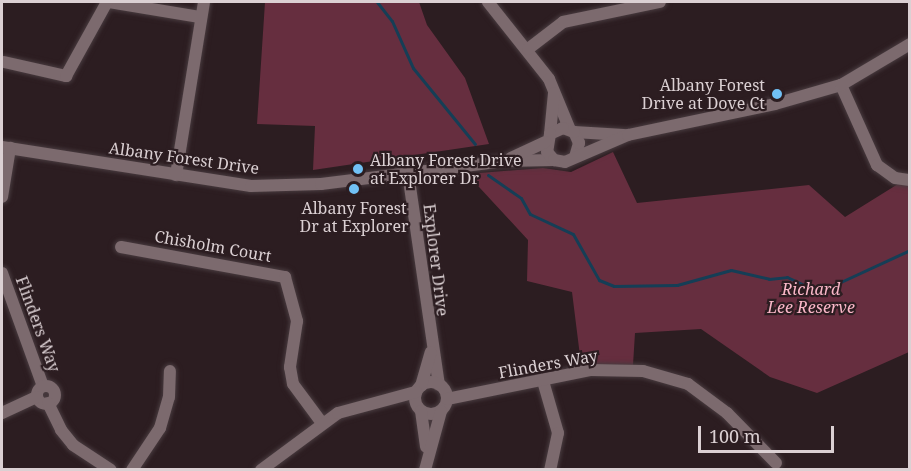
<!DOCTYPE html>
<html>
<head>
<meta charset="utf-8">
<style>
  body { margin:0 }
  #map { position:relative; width:911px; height:471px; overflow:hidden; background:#2c1d21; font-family:"Noto Serif",serif }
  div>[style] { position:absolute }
  .green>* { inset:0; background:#662e3f }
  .stream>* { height:3px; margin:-1.5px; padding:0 1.5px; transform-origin:1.5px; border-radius:1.5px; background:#153e56 }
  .roads { filter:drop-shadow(0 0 2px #483b3f) drop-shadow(0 0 2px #483b3f) }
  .minor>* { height:12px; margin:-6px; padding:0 6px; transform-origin:6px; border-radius:6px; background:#7c6a6e }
  .minor>.ring { margin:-6px; padding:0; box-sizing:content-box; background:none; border:12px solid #7c6a6e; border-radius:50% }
  .dots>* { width:16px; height:16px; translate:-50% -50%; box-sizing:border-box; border:3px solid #2c1d21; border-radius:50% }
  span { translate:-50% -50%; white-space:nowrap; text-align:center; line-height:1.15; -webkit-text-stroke:4.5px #2c1d21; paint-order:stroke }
  .poi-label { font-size:16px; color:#dbd0d3 }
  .right { translate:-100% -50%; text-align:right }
  .left { translate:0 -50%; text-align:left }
  .street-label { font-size:16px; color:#dbd0d3 }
  .park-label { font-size:16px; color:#fab7c8; font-style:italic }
  .frame { position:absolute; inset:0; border:3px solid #dbd0d3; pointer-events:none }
  .scale { position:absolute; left:698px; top:426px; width:136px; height:27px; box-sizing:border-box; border:3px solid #dbd0d3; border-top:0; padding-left:8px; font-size:18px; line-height:21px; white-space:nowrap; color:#dbd0d3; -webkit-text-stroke:4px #2c1d21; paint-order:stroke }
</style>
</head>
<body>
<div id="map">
  <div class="green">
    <i style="clip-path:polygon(265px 2px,419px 2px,427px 25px,465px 78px,489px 144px,313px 170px,315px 126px,257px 124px)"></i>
    <i style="clip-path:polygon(613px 152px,637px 203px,809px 185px,845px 217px,898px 184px,909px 185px,909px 352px,817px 393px,770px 377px,701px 329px,635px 333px,633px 365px,581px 364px,572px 292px,527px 281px,528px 240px,467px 174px,543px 168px,571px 172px)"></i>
  </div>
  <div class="stream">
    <i style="left:377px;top:2px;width:24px;rotate:52deg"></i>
    <i style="left:392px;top:21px;width:51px;rotate:65.9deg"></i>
    <i style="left:413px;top:68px;width:98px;rotate:50.8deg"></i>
    <i style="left:488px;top:175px;width:40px;rotate:34.9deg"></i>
    <i style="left:521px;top:198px;width:18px;rotate:61deg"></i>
    <i style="left:530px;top:214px;width:47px;rotate:24.9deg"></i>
    <i style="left:573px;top:234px;width:53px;rotate:60.5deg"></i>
    <i style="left:599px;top:280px;width:16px;rotate:22deg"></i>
    <i style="left:614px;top:286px;width:63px;rotate:-0.9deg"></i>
    <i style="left:677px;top:285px;width:56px;rotate:-15.5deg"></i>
    <i style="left:731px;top:270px;width:39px;rotate:13deg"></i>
    <i style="left:769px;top:279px;width:18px;rotate:-6deg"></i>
    <i style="left:787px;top:277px;width:35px;rotate:25deg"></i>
    <i style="left:819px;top:292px;width:100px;rotate:-24.8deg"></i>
  </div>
  <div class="roads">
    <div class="minor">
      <i style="left:109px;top:2px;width:92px;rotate:9.4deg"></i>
      <i style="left:488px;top:2px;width:98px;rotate:51.6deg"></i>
      <i style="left:549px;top:79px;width:55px;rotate:67.6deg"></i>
      <i style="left:528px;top:49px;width:44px;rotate:-37.6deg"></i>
      <i style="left:563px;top:22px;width:99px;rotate:-11.7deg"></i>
      <i style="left:4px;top:62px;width:64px;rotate:12.7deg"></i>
      <i style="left:66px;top:76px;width:85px;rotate:-61deg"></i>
      <i style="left:841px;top:85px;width:88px;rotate:65.8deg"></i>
      <i style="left:877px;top:165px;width:22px;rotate:36deg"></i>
      <i style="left:895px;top:178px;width:15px;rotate:8deg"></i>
      <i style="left:574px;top:132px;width:50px;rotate:3.4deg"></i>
      <i style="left:550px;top:134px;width:41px;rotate:-84.4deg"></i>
      <i style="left:2px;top:147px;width:252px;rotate:8.9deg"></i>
      <i style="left:251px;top:186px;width:70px;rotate:-1.6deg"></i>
      <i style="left:321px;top:184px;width:185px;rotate:-7.1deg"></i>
      <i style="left:505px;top:161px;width:49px;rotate:-1.2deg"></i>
      <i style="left:575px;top:157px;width:15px;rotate:-74deg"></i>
      <i style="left:579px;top:143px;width:12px;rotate:-114deg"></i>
      <i style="left:574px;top:132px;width:12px;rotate:-160deg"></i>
      <i style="left:563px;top:128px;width:14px;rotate:155deg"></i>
      <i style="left:550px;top:134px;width:18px;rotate:99deg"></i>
      <i style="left:547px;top:152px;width:11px;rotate:49deg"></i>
      <i style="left:554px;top:160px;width:11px;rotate:10deg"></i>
      <i style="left:565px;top:162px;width:69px;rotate:-23.2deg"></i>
      <i style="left:628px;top:135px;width:150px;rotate:-11.9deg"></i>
      <i style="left:775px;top:104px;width:69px;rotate:-16.1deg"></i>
      <i style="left:841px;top:85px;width:80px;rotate:-30.7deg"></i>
      <i style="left:511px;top:158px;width:38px;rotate:-25deg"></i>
      <i style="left:408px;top:173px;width:214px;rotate:81.7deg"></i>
      <i style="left:176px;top:175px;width:175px;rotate:-80.8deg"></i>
      <i style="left:2px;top:197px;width:50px;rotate:-80.7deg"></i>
      <i style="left:121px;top:247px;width:167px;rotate:10.4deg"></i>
      <i style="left:285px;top:277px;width:46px;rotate:74.7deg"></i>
      <i style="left:297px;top:321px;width:47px;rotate:98.7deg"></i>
      <i style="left:290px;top:367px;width:17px;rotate:80deg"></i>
      <i style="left:293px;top:384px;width:49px;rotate:53.4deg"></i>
      <i style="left:2px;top:273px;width:120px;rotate:70.1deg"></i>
      <i style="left:543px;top:381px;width:54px;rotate:73.9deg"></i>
      <i style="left:558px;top:433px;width:38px;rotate:102deg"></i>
      <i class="ring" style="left:415px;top:382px;width:20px;height:20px"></i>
      <i class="ring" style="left:37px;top:386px;width:6px;height:6px"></i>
      <i style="left:421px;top:386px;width:35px;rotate:-74deg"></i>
      <i style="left:447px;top:399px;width:147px;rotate:-11.4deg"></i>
      <i style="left:591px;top:370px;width:52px;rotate:1.1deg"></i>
      <i style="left:643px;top:371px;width:47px;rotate:16.1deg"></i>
      <i style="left:688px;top:384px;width:49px;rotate:36.6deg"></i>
      <i style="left:727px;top:413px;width:70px;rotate:45.6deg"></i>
      <i style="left:48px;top:403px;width:30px;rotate:64deg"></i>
      <i style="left:61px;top:430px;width:19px;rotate:51deg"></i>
      <i style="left:73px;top:445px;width:45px;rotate:33.3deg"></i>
      <i style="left:421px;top:411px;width:36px;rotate:82deg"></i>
      <i style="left:2px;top:413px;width:38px;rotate:-25deg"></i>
      <i style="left:132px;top:470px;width:50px;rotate:-56.3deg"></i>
      <i style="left:160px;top:428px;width:32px;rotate:-74deg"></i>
      <i style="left:169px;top:397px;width:26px;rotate:-88deg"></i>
      <i style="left:261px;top:470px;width:96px;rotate:-36.5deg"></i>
      <i style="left:338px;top:413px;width:81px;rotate:-15.1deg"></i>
      <i style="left:425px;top:470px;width:61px;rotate:-74.8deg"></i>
    </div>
  </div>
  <div class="dots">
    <i style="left:777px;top:94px;background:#71c1f5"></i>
    <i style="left:358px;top:169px;background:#71c1f5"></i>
    <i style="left:354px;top:189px;background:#71c1f5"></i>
  </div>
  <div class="poi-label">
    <span class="right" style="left:765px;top:94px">Albany Forest<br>Drive at Dove Ct</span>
    <span class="left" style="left:370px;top:169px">Albany Forest Drive<br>at Explorer Dr</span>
    <span style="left:354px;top:217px">Albany Forest<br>Dr at Explorer</span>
  </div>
  <div class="street-label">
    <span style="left:184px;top:158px;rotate:8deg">Albany Forest Drive</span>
    <span style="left:213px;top:246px;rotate:10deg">Chisholm Court</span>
    <span style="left:436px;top:260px;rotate:83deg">Explorer Drive</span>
    <span style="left:38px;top:324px;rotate:70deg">Flinders Way</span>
    <span style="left:548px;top:364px;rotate:-10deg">Flinders Way</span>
  </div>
  <div class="park-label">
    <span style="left:811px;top:298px">Richard<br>Lee Reserve</span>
  </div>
  <div class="frame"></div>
  <div class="scale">100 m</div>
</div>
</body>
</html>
